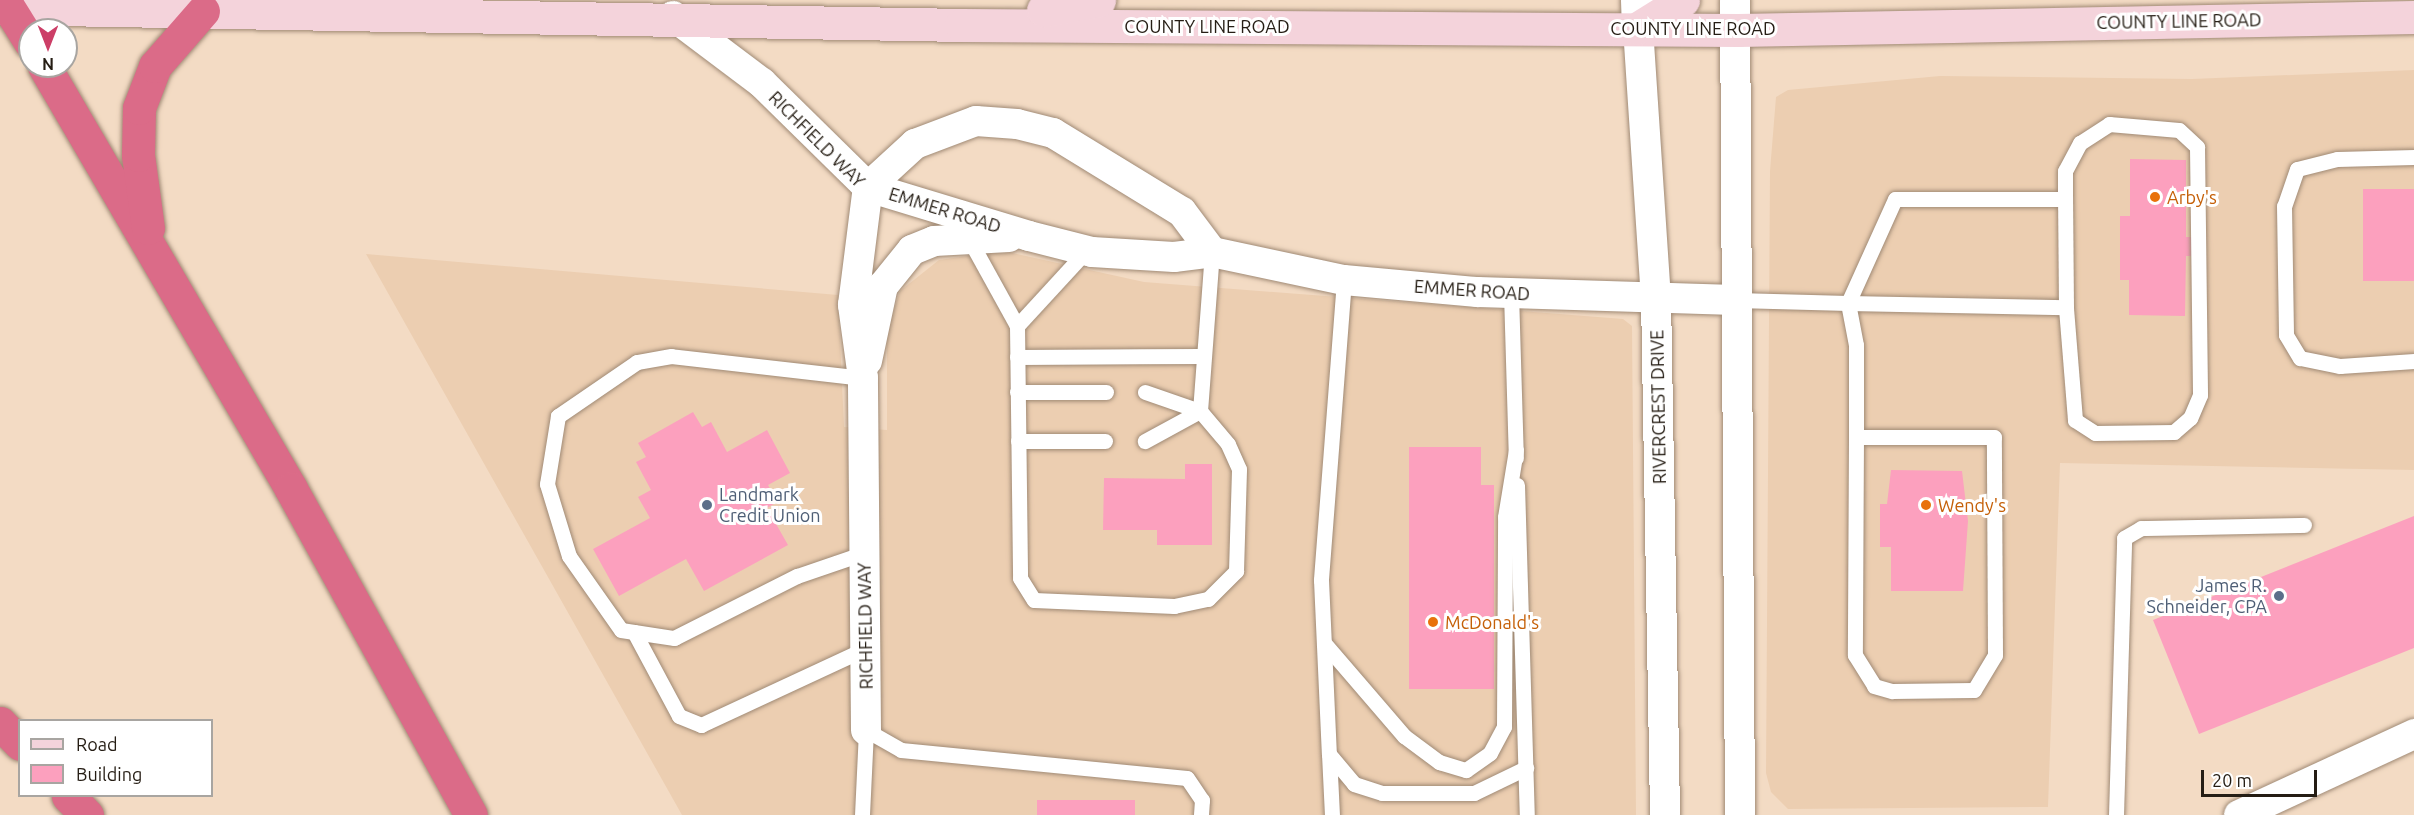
<!DOCTYPE html>
<html>
<head>
<meta charset="utf-8">
<style>
  body { margin:0 }
  #map { position:relative; width:2414px; height:815px; overflow:hidden; background:#f3dbc4; font-family:Ubuntu,sans-serif }
  div>[style] { position:absolute }
  .built>* { inset:0; background:#ecceb1 }
  .building>* { inset:0; background:#fca0be; transform-origin:0 0 }
  .roads { filter:drop-shadow(0 0 2px #a08a75) drop-shadow(0 0 2px #a08a75) }
  .service>* { height:15px; margin:-7.5px; padding:0 7.5px; transform-origin:7.5px; border-radius:7.5px; background:#fff }
  .minor>* { height:30px; margin:-15px; padding:0 15px; transform-origin:15px; border-radius:15px; background:#fff }
  .tertiary>* { height:33px; margin:-16.5px; padding:0 16.5px; transform-origin:16.5px; border-radius:16.5px; background:#fff }
  .secondary>* { height:33px; margin:-16.5px; padding:0 16.5px; transform-origin:16.5px; border-radius:16.5px; background:#f4d3db }
  .motorway>* { height:33px; margin:-16.5px; padding:0 16.5px; transform-origin:16.5px; border-radius:16.5px; background:#db6b88 }
  .dots>* { width:16px; height:16px; translate:-50% -50%; box-sizing:border-box; border:3px solid #fff; border-radius:50% }
  span { translate:-50% -50%; white-space:nowrap; text-align:center; line-height:1.15; -webkit-text-stroke:6px #fff; paint-order:stroke }
  .street-label { font-size:18px; color:#251d14 }
  .food-label { font-size:18px; color:#c56008 }
  .left { translate:0 -50%; text-align:left }
  .service-label { font-size:18px; color:#4e5e75 }
  .right { translate:-100% -50%; text-align:right }
  .legend { position:absolute; left:18px; top:719px; width:195px; height:78px; box-sizing:border-box; background:#fff; border:2px solid #a8a5a1; margin:0; padding:8px 10px; list-style:none; font-size:18px; color:#251d14 }
  .legend li { display:flex; align-items:center; gap:12px; height:30px }
  .legend b { width:30px; border:2px solid #a8a5a1 }
  .north { position:absolute; left:18px; top:18px; width:60px; height:60px; box-sizing:border-box; background:#fff; border:2px solid #a8a5a1; border-radius:50%; rotate:180deg; font-size:16px; font-weight:700; line-height:24px; text-align:center; color:#251d14 }
  .north::after { content:''; display:block; margin:auto; width:21px; height:27px; background:#cc3e67; clip-path:polygon(50% 0,100% 100%,50% 72%,0 100%) }
  .scale { position:absolute; left:2201px; top:770px; width:116px; height:27px; box-sizing:border-box; border:3px solid #251d14; border-top:0; padding-left:8px; font-size:18px; line-height:21px; white-space:nowrap; color:#251d14; -webkit-text-stroke:4px #fff; paint-order:stroke }
</style>
</head>
<body>
<div id="map">
  <div class="built">
    <i style="clip-path:polygon(2414px 70px,2414px 470px,2060px 463px,2048px 807px,1788px 809px,1771px 792px,1766px 773px,1770px 171px,1776px 97px,1788px 90px,1940px 76px,2192px 79px)"></i>
    <i style="clip-path:polygon(1003px 251px,1144px 282px,1623px 319px,1632px 326px,1636px 815px,682px 815px,366px 254px,838px 295px,844px 427px,887px 430px,887px 332px,900px 291px,939px 260px)"></i>
  </div>
  <div class="building">
    <i style="clip-path:polygon(2130px 159px,2186px 160px,2186px 237px,2193px 237px,2193px 256px,2186px 256px,2185px 316px,2129px 315px,2129px 280px,2120px 280px,2120px 216px,2130px 216px)"></i>
    <i style="left:2414px;top:189px;width:92px;height:51px;rotate:90deg"></i>
    <i style="clip-path:polygon(693px 412px,702px 427px,711px 422px,727px 452px,767px 430px,790px 473px,768px 485px,777px 502px,767px 508px,788px 545px,704px 591px,686px 559px,619px 596px,593px 549px,650px 518px,638px 497px,651px 490px,636px 462px,646px 457px,638px 443px)"></i>
    <i style="clip-path:polygon(1409px 447px,1481px 447px,1481px 485px,1494px 485px,1494px 689px,1409px 689px)"></i>
    <i style="clip-path:polygon(1185px 464px,1212px 464px,1212px 545px,1157px 545px,1157px 530px,1103px 530px,1104px 478px,1185px 479px)"></i>
    <i style="clip-path:polygon(1891px 470px,1962px 471px,1968px 521px,1963px 591px,1891px 591px,1891px 547px,1880px 547px,1880px 504px,1887px 504px)"></i>
    <i style="clip-path:polygon(2414px 516px,2414px 648px,2199px 734px,2153px 620px)"></i>
    <i style="left:1037px;top:800px;width:98px;height:15px"></i>
  </div>
  <div class="roads">
    <div class="service">
      <i style="left:2414px;top:157px;width:77px;rotate:178.5deg"></i>
      <i style="left:2337px;top:159px;width:41px;rotate:166deg"></i>
      <i style="left:2297px;top:169px;width:39px;rotate:109deg"></i>
      <i style="left:2284px;top:206px;width:129px;rotate:89.1deg"></i>
      <i style="left:2286px;top:335px;width:27px;rotate:59deg"></i>
      <i style="left:2300px;top:358px;width:41px;rotate:11.3deg"></i>
      <i style="left:2340px;top:366px;width:74px;rotate:-3.9deg"></i>
      <i style="left:2065px;top:199px;width:28px;rotate:-90deg"></i>
      <i style="left:2065px;top:171px;width:32px;rotate:-62deg"></i>
      <i style="left:2080px;top:143px;width:35px;rotate:-33deg"></i>
      <i style="left:2109px;top:124px;width:70px;rotate:4.9deg"></i>
      <i style="left:2179px;top:130px;width:25px;rotate:43deg"></i>
      <i style="left:2197px;top:147px;width:248px;rotate:89.3deg"></i>
      <i style="left:2200px;top:395px;width:25px;rotate:113deg"></i>
      <i style="left:2190px;top:418px;width:21px;rotate:139deg"></i>
      <i style="left:2174px;top:432px;width:79px;rotate:179.3deg"></i>
      <i style="left:2095px;top:433px;width:24px;rotate:-147deg"></i>
      <i style="left:2075px;top:420px;width:113px;rotate:-94.6deg"></i>
      <i style="left:969px;top:239px;width:99px;rotate:61.1deg"></i>
      <i style="left:1017px;top:326px;width:252px;rotate:89.3deg"></i>
      <i style="left:1020px;top:578px;width:26px;rotate:58deg"></i>
      <i style="left:1034px;top:600px;width:140px;rotate:2.5deg"></i>
      <i style="left:1174px;top:606px;width:35px;rotate:-12deg"></i>
      <i style="left:1208px;top:599px;width:40px;rotate:-45deg"></i>
      <i style="left:1236px;top:571px;width:102px;rotate:-88.3deg"></i>
      <i style="left:1239px;top:469px;width:27px;rotate:-114deg"></i>
      <i style="left:1228px;top:444px;width:43px;rotate:-130.3deg"></i>
      <i style="left:1200px;top:411px;width:159px;rotate:-85.7deg"></i>
      <i style="left:1344px;top:280px;width:301px;rotate:94.4deg"></i>
      <i style="left:1321px;top:580px;width:174px;rotate:87.4deg"></i>
      <i style="left:1329px;top:754px;width:39px;rotate:50deg"></i>
      <i style="left:1354px;top:784px;width:29px;rotate:18deg"></i>
      <i style="left:1382px;top:793px;width:92px"></i>
      <i style="left:1474px;top:793px;width:58px;rotate:-25.7deg"></i>
      <i style="left:1511px;top:293px;width:165px;rotate:88.3deg"></i>
      <i style="left:1736px;top:300px;width:112px;rotate:1.5deg"></i>
      <i style="left:1848px;top:303px;width:218px;rotate:1.1deg"></i>
      <i style="left:2066px;top:307px;width:108px;rotate:-90.5deg"></i>
      <i style="left:2065px;top:199px;width:170px;rotate:180deg"></i>
      <i style="left:1895px;top:199px;width:114px;rotate:114.3deg"></i>
      <i style="left:1848px;top:303px;width:43px;rotate:79.2deg"></i>
      <i style="left:1856px;top:345px;width:92px;rotate:90deg"></i>
      <i style="left:1856px;top:437px;width:218px;rotate:90.3deg"></i>
      <i style="left:1855px;top:655px;width:36px;rotate:58deg"></i>
      <i style="left:1874px;top:686px;width:19px;rotate:16deg"></i>
      <i style="left:1892px;top:691px;width:82px;rotate:-0.7deg"></i>
      <i style="left:1974px;top:690px;width:41px;rotate:-59deg"></i>
      <i style="left:1995px;top:655px;width:218px;rotate:-90.3deg"></i>
      <i style="left:1994px;top:437px;width:138px;rotate:180deg"></i>
      <i style="left:1017px;top:326px;width:102px;rotate:-47.4deg"></i>
      <i style="left:1017px;top:357px;width:185px;rotate:-0.3deg"></i>
      <i style="left:863px;top:378px;width:193px;rotate:-173.5deg"></i>
      <i style="left:671px;top:356px;width:35px;rotate:170deg"></i>
      <i style="left:637px;top:362px;width:96px;rotate:145.6deg"></i>
      <i style="left:558px;top:416px;width:69px;rotate:99.2deg"></i>
      <i style="left:547px;top:484px;width:75px;rotate:73deg"></i>
      <i style="left:569px;top:556px;width:90px;rotate:54.9deg"></i>
      <i style="left:621px;top:630px;width:54px;rotate:8.6deg"></i>
      <i style="left:674px;top:638px;width:138px;rotate:-26.8deg"></i>
      <i style="left:797px;top:576px;width:71px;rotate:-18.9deg"></i>
      <i style="left:1017px;top:392px;width:89px"></i>
      <i style="left:1145px;top:392px;width:58px;rotate:19.1deg"></i>
      <i style="left:1200px;top:411px;width:63px;rotate:151.4deg"></i>
      <i style="left:1018px;top:441px;width:87px"></i>
      <i style="left:1517px;top:485px;width:330px;rotate:88.3deg"></i>
      <i style="left:634px;top:632px;width:95px;rotate:61.8deg"></i>
      <i style="left:679px;top:716px;width:24px;rotate:22deg"></i>
      <i style="left:701px;top:725px;width:181px;rotate:-24.9deg"></i>
      <i style="left:1324px;top:643px;width:123px;rotate:49.3deg"></i>
      <i style="left:1404px;top:736px;width:44px;rotate:36.6deg"></i>
      <i style="left:1439px;top:762px;width:28px;rotate:17deg"></i>
      <i style="left:1466px;top:770px;width:29px;rotate:-35deg"></i>
      <i style="left:1490px;top:753px;width:30px;rotate:-62deg"></i>
      <i style="left:1504px;top:727px;width:210px;rotate:-89.7deg"></i>
      <i style="left:1505px;top:517px;width:68px;rotate:-80.7deg"></i>
      <i style="left:1329px;top:754px;width:61px;rotate:87.2deg"></i>
      <i style="left:862px;top:815px;width:85px;rotate:-87.3deg"></i>
      <i style="left:866px;top:730px;width:40px;rotate:29.7deg"></i>
      <i style="left:901px;top:750px;width:287px;rotate:5.6deg"></i>
      <i style="left:1187px;top:778px;width:27px;rotate:56deg"></i>
      <i style="left:1202px;top:800px;width:15px;rotate:94deg"></i>
      <i style="left:2116px;top:815px;width:277px;rotate:-88.3deg"></i>
      <i style="left:2124px;top:538px;width:20px;rotate:-30deg"></i>
      <i style="left:2141px;top:528px;width:163px;rotate:-1.1deg"></i>
    </div>
    <div class="minor">
      <i style="left:1735px;top:0;width:815px;rotate:89.65deg"></i>
      <i style="left:673px;top:16px;width:111px;rotate:37deg"></i>
      <i style="left:762px;top:83px;width:148px;rotate:44.5deg"></i>
      <i style="left:868px;top:187px;width:168px;rotate:16.9deg"></i>
      <i style="left:1029px;top:236px;width:65px;rotate:14.3deg"></i>
      <i style="left:1092px;top:252px;width:82px;rotate:3.5deg"></i>
      <i style="left:1174px;top:257px;width:38px;rotate:-7deg"></i>
      <i style="left:1212px;top:252px;width:135px;rotate:12deg"></i>
      <i style="left:1344px;top:280px;width:134px;rotate:5.2deg"></i>
      <i style="left:1477px;top:292px;width:259px;rotate:1.8deg"></i>
      <i style="left:1638px;top:28px;width:270px;rotate:86.2deg"></i>
      <i style="left:1656px;top:297px;width:518px;rotate:89deg"></i>
      <i style="left:868px;top:187px;width:64px;rotate:-42.5deg"></i>
      <i style="left:915px;top:144px;width:65px;rotate:-20.7deg"></i>
      <i style="left:976px;top:121px;width:41px;rotate:4.2deg"></i>
      <i style="left:1017px;top:124px;width:37px;rotate:14deg"></i>
      <i style="left:1053px;top:133px;width:151px;rotate:31.5deg"></i>
      <i style="left:1182px;top:212px;width:50px;rotate:53.1deg"></i>
      <i style="left:867px;top:361px;width:77px;rotate:-78deg"></i>
      <i style="left:883px;top:286px;width:46px;rotate:-51.1deg"></i>
      <i style="left:912px;top:250px;width:24px;rotate:-22deg"></i>
      <i style="left:934px;top:241px;width:75px;rotate:-3.1deg"></i>
      <i style="left:866px;top:730px;width:352px;rotate:-90.5deg"></i>
      <i style="left:863px;top:378px;width:74px;rotate:-97.8deg"></i>
      <i style="left:853px;top:305px;width:119px;rotate:-82.8deg"></i>
      <i style="left:2239px;top:815px;width:193px;rotate:-24.8deg"></i>
    </div>
    <div class="tertiary">
      <i style="left:1637px;top:0;width:28px;rotate:88deg"></i>
    </div>
    <div class="secondary">
      <i style="left:0;top:8px;width:961px;rotate:1.01deg"></i>
      <i style="left:961px;top:25px;width:777px;rotate:0.37deg"></i>
      <i style="left:1738px;top:30px;width:676px;rotate:-1.1deg"></i>
      <i style="left:1043px;top:10px;width:57px;rotate:-10.1deg"></i>
      <i style="left:1638px;top:28px;width:53px;rotate:-31.9deg"></i>
    </div>
    <div class="motorway">
      <i style="left:4px;top:0;width:49px;rotate:58.2deg"></i>
      <i style="left:44px;top:66px;width:490px;rotate:59.7deg"></i>
      <i style="left:291px;top:489px;width:372px;rotate:61.1deg"></i>
      <i style="left:148px;top:228px;width:74px;rotate:-97.8deg"></i>
      <i style="left:138px;top:155px;width:47px;rotate:-88.8deg"></i>
      <i style="left:139px;top:108px;width:45px;rotate:-69.1deg"></i>
      <i style="left:155px;top:66px;width:73px;rotate:-48.9deg"></i>
      <i style="left:0;top:723px;width:29px;rotate:46deg"></i>
      <i style="left:68px;top:796px;width:27px;rotate:45deg"></i>
    </div>
  </div>
  <div class="dots">
    <i style="left:2155px;top:197px;background:#e8710a"></i>
    <i style="left:707px;top:505px;background:#5c6f8a"></i>
    <i style="left:1926px;top:505px;background:#e8710a"></i>
    <i style="left:2279px;top:596px;background:#5c6f8a"></i>
    <i style="left:1433px;top:622px;background:#e8710a"></i>
  </div>
  <div class="street-label">
    <span style="left:2179px;top:21px;rotate:-1deg">COUNTY LINE ROAD</span>
    <span style="left:1207px;top:26px">COUNTY LINE ROAD</span>
    <span style="left:1693px;top:28px">COUNTY LINE ROAD</span>
    <span style="left:817px;top:139px;rotate:45deg">RICHFIELD WAY</span>
    <span style="left:945px;top:210px;rotate:17deg">EMMER ROAD</span>
    <span style="left:1472px;top:290px;rotate:4deg">EMMER ROAD</span>
    <span style="left:1658px;top:407px;rotate:-91deg">RIVERCREST DRIVE</span>
    <span style="left:865px;top:626px;rotate:-91deg">RICHFIELD WAY</span>
  </div>
  <div class="food-label">
    <span class="left" style="left:2167px;top:197px">Arby's</span>
    <span class="left" style="left:1938px;top:505px">Wendy's</span>
    <span class="left" style="left:1445px;top:622px">McDonald's</span>
  </div>
  <div class="service-label">
    <span class="left" style="left:719px;top:505px">Landmark<br>Credit Union</span>
    <span class="right" style="left:2267px;top:596px">James R.<br>Schneider, CPA</span>
  </div>
  <ul class="legend">
  <li><b style="height:8px;background:#f4d3db"></b>Road</li>
  <li><b style="height:16px;background:#fca0be"></b>Building</li>
  </ul>
  <div class="north">N</div>
  <div class="scale">20 m</div>
</div>
</body>
</html>
